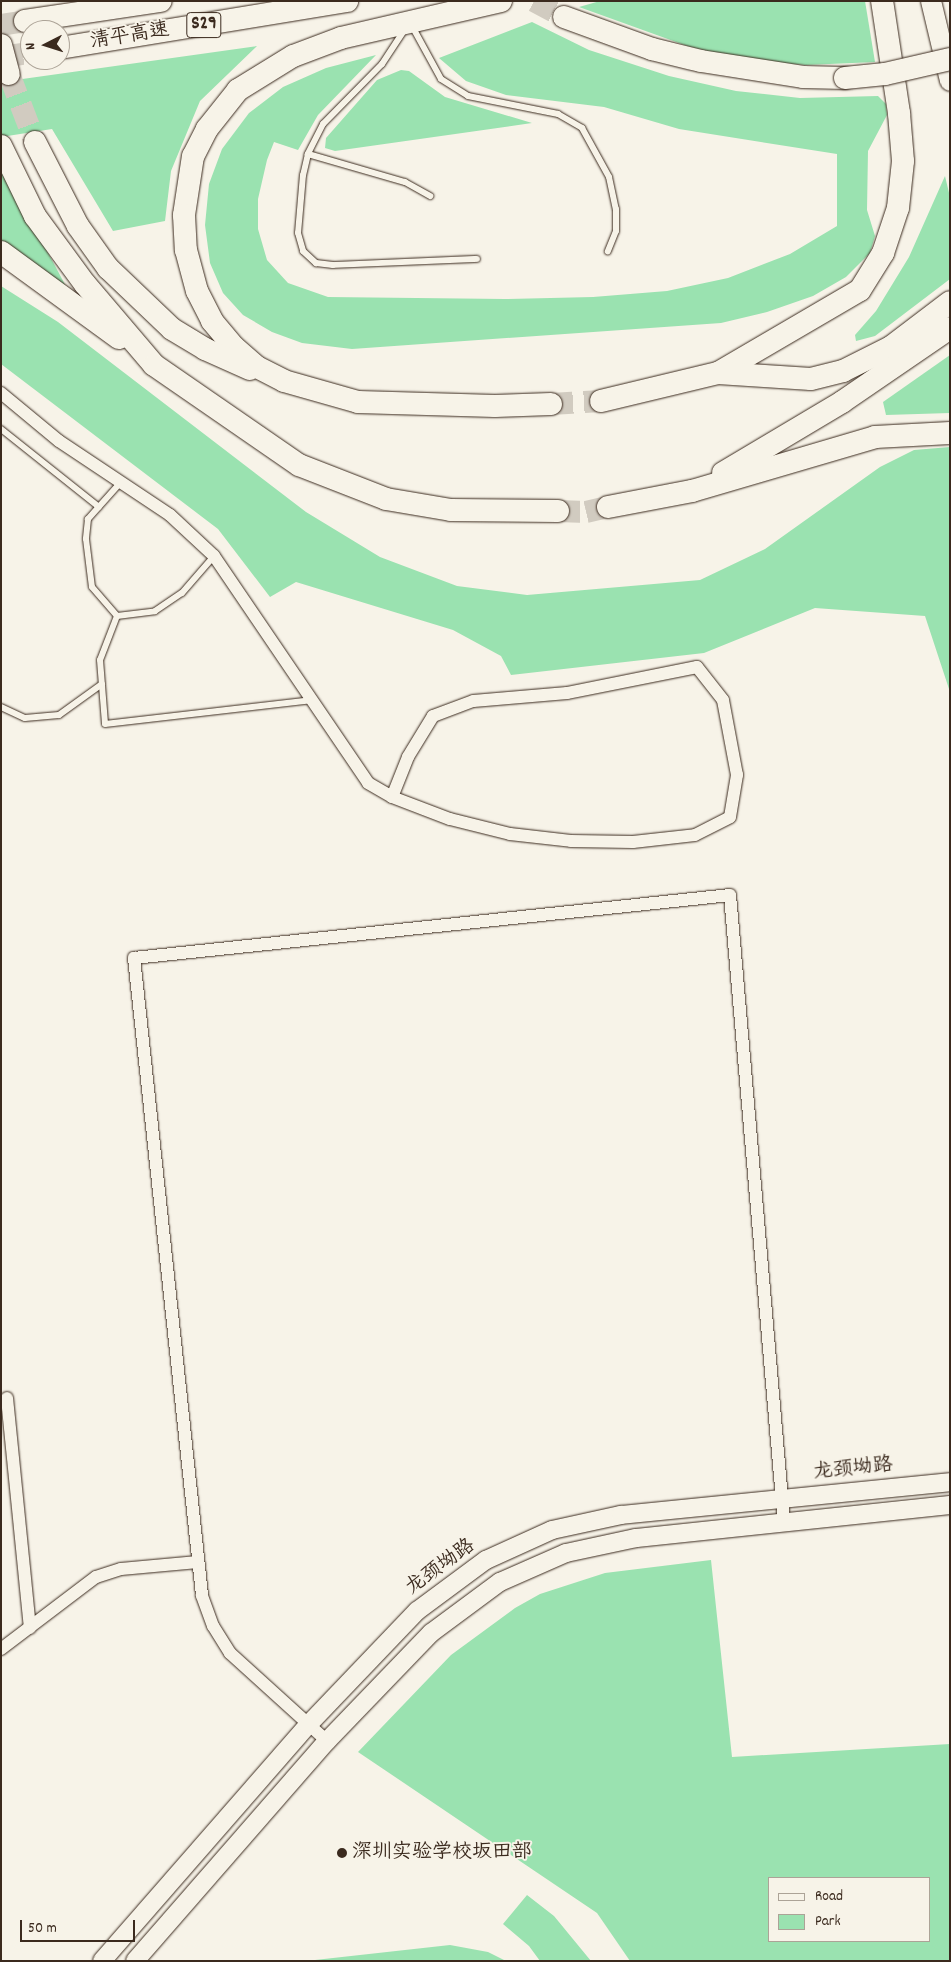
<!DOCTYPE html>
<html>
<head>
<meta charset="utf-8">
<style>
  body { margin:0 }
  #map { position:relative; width:951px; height:1962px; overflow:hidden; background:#f7f3e8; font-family:Dekko,"LXGW WenKai TC",sans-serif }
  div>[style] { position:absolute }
  .green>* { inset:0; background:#9ae2b0 }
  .motorway-tunnel>* { height:22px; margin-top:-11px; transform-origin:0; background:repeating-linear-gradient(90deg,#d1cbc0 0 22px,transparent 0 33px) }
  .roads { filter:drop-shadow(0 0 1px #3b2a1e) drop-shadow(0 0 1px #3b2a1e) }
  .service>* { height:6px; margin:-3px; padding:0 3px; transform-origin:3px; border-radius:3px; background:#f7f3e8 }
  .minor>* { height:12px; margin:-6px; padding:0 6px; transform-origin:6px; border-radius:6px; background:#f7f3e8 }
  .secondary>* { height:18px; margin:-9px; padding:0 9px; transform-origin:9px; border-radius:9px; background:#f7f3e8 }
  .primary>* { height:20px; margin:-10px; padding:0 10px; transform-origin:10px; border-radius:10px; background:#f7f3e8 }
  .motorway>* { height:22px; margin:-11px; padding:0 11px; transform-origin:11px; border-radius:11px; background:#f7f3e8 }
  .bridges { filter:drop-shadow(0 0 1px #3b2a1e) drop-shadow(0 0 1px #3b2a1e) }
  .motorway-bridge>* { height:22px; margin:-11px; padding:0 11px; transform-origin:11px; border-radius:11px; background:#f7f3e8 }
  .dots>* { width:14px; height:14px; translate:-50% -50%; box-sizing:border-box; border:2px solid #f7f3e8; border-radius:50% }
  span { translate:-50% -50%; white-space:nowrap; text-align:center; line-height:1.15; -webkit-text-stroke:4px #f7f3e8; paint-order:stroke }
  .shield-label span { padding:1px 4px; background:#f7f3e8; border:1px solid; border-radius:4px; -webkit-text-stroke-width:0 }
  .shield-label { font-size:19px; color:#3b2a1e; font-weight:700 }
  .street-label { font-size:20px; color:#3b2a1e }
  .poi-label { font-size:20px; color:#3b2a1e }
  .left { translate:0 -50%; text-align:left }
  .frame { position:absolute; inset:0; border:2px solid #3b2a1e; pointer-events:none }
  .legend { position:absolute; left:768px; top:1877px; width:162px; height:65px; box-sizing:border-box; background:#f7f3e8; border:1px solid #aca397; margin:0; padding:6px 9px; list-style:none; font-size:15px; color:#3b2a1e }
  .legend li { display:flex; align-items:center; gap:10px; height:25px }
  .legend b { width:25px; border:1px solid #aca397 }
  .north { position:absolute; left:20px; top:20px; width:50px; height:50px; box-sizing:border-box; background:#f7f3e8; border:1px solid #aca397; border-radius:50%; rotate:265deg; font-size:14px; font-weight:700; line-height:20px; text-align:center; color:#3b2a1e }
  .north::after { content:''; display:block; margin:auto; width:18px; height:22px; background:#3b2a1e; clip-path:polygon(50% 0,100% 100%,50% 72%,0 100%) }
  .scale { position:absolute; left:20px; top:1920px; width:115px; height:22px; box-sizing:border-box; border:2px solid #3b2a1e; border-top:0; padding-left:6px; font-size:15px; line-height:18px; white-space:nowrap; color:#3b2a1e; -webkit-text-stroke:4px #f7f3e8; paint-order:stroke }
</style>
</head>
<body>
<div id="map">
  <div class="green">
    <i style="clip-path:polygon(600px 1px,865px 1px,875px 62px,806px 65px,751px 61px,690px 47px,579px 7px)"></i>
    <i style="clip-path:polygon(532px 22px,589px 50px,669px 76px,736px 91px,800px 98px,878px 96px,886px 104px,887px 115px,868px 151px,867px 210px,875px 236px,870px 253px,846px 277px,813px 296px,767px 312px,721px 323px,352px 349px,302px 343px,272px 332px,243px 315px,223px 293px,210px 263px,205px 225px,209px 184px,222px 149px,249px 113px,283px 87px,326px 68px,376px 55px,318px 115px,298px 150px,274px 142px,267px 160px,258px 199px,258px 229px,267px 260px,288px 283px,328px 297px,505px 299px,593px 297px,667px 291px,728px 278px,790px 254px,837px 226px,837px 154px,679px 129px,604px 107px,506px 95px,466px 81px,439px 58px)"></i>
    <i style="clip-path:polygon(257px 46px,200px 101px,171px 171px,165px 221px,113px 231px,52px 129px,1px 137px,1px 82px)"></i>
    <i style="clip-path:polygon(401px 70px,409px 71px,445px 97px,532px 123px,335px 151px,325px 148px,326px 138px,377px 80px)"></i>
    <i style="clip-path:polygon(1px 165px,76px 305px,1px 252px)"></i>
    <i style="clip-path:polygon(945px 176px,950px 197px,950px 279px,875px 336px,856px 341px,855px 335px,876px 311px,909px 257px)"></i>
    <i style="clip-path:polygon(1px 286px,58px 322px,306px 512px,380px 557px,457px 586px,527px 595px,700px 580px,765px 549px,880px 467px,914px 450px,950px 447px,950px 692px,925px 616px,815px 608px,704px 653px,511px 675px,501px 656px,453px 630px,296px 582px,270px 597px,218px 529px,1px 364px)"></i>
    <i style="clip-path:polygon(950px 355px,950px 413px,886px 415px,883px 402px)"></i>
    <i style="clip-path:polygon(evenodd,711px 1560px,732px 1757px,950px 1744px,950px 1961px,630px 1961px,597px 1913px,358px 1752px,451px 1655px,515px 1608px,540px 1594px,605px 1573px,711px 1560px,770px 1878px,930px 1878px,930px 1941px,770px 1941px,770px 1878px)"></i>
    <i style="clip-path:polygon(527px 1895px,554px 1916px,591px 1961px,540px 1961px,529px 1946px,503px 1924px)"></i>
    <i style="clip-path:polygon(450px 1945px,488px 1952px,506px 1961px,306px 1961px)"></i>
  </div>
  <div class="motorway-tunnel">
    <i style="left:534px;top:1px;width:34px;rotate:28deg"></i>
    <i style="left:1px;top:25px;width:24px;rotate:-9deg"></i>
    <i style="left:1px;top:57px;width:29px;rotate:-8deg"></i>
    <i style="left:9px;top:74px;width:73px;rotate:69.1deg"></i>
    <i style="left:551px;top:404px;width:50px;rotate:-3.4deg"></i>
    <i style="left:558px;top:511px;width:28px;rotate:2deg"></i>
    <i style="left:586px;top:512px;width:23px;rotate:-13deg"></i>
  </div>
  <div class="roads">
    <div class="service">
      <i style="left:412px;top:26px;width:60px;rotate:61.3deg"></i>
      <i style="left:441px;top:79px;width:32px;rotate:32deg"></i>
      <i style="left:468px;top:96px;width:92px;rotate:11.3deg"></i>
      <i style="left:558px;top:114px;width:28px;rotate:30deg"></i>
      <i style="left:582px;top:128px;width:56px;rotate:61.1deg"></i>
      <i style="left:609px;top:177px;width:33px;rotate:78deg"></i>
      <i style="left:616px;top:209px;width:22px;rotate:90deg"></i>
      <i style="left:616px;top:231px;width:22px;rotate:112deg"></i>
      <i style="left:405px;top:29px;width:42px;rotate:123.3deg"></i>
      <i style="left:382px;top:64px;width:84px;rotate:134.5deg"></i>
      <i style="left:323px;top:124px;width:34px;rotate:117deg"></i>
      <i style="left:308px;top:154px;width:22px;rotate:103deg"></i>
      <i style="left:303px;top:175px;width:58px;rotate:94.9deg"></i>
      <i style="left:298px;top:233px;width:19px;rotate:74deg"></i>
      <i style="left:303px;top:251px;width:18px;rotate:43deg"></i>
      <i style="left:316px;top:263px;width:17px;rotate:7deg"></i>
      <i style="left:333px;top:265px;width:144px;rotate:-2.4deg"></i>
      <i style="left:308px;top:154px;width:101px;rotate:16.1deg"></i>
      <i style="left:405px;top:182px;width:29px;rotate:29deg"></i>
      <i style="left:1px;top:429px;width:125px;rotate:38.5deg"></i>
      <i style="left:121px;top:482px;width:50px;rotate:131.7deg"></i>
      <i style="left:88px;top:519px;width:20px;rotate:96deg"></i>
      <i style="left:86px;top:539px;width:48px;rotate:82.9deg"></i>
      <i style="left:92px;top:587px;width:38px;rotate:49deg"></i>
      <i style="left:117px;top:616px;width:38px;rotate:-7deg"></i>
      <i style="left:155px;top:611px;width:32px;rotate:-34deg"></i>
      <i style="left:182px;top:593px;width:49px;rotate:-49.1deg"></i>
      <i style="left:117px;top:616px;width:47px;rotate:111.1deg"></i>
      <i style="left:100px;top:660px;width:64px;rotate:85.5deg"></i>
      <i style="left:105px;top:724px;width:207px;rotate:-6.6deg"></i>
      <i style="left:1px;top:707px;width:26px;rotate:25deg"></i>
      <i style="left:25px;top:718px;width:34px;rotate:-5deg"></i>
      <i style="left:59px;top:715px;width:53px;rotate:-35.8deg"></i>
    </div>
    <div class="minor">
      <i style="left:1px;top:393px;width:75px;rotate:39.6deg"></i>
      <i style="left:59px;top:441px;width:133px;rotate:33.7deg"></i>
      <i style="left:170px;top:515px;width:60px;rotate:43deg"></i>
      <i style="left:214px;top:556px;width:274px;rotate:55.8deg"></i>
      <i style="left:368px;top:783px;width:28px;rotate:30deg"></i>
      <i style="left:392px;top:797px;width:62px;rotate:20.8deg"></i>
      <i style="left:450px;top:819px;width:62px;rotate:14deg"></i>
      <i style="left:510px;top:834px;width:61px;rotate:6.5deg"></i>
      <i style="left:571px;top:841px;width:62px;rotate:0.9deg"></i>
      <i style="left:633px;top:842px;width:62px;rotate:-6.4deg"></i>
      <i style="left:695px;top:835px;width:39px;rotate:-27deg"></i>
      <i style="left:730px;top:817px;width:43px;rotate:-80.5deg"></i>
      <i style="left:737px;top:775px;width:76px;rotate:-100.6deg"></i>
      <i style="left:723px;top:700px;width:42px;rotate:-128.2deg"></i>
      <i style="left:697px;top:667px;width:133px;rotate:168.7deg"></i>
      <i style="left:567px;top:693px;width:94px;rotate:175.1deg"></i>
      <i style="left:473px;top:701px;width:43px;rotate:159.4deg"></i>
      <i style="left:433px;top:716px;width:48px;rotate:121.4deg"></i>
      <i style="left:408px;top:757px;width:43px;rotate:111.8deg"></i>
      <i style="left:7px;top:1398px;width:231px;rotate:84.3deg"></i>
      <i style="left:1px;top:1649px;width:119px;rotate:-37.2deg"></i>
      <i style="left:96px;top:1577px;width:26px;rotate:-18deg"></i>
      <i style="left:121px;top:1569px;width:77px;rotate:-5.2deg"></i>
      <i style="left:327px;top:1741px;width:131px;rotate:-137.8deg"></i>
      <i style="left:230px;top:1653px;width:32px;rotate:-122deg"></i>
      <i style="left:213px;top:1626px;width:33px;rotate:-110deg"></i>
      <i style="left:202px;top:1595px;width:641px;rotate:-96.09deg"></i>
      <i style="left:134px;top:958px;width:599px;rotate:-6.03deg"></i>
      <i style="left:730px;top:895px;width:629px;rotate:85.08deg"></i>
    </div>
    <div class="secondary">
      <i style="left:102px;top:1961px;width:313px;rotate:-48.9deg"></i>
      <i style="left:308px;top:1725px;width:158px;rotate:-46.3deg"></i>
      <i style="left:417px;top:1611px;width:86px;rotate:-36.5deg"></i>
      <i style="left:486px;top:1560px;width:72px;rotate:-24.4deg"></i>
      <i style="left:552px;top:1530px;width:71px;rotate:-12.3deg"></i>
      <i style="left:621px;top:1515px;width:331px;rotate:-5.7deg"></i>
      <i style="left:135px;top:1961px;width:292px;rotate:-48.9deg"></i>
      <i style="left:327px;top:1741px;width:150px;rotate:-46.1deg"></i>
      <i style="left:431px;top:1633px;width:86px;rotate:-36.5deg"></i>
      <i style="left:500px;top:1582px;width:72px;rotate:-23.7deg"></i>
      <i style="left:566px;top:1553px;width:72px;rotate:-12.1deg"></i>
      <i style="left:636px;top:1538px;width:316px;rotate:-6deg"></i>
    </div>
    <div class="primary">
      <i style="left:931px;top:1px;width:82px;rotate:76.6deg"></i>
    </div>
    <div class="motorway">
      <i style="left:501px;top:1px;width:164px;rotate:167deg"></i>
      <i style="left:341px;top:38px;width:51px;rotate:159.4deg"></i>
      <i style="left:293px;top:56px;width:65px;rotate:148.3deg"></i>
      <i style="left:238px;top:90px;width:50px;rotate:128.5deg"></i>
      <i style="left:207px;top:129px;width:30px;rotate:117deg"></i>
      <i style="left:193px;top:156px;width:60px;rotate:98.7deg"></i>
      <i style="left:184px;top:215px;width:35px;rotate:87deg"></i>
      <i style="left:186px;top:250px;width:42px;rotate:75deg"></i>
      <i style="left:197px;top:291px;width:34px;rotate:63deg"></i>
      <i style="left:212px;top:321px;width:34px;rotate:50deg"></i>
      <i style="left:234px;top:347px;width:30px;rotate:41deg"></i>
      <i style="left:257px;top:367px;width:30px;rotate:27deg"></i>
      <i style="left:284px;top:381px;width:77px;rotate:15.8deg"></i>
      <i style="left:358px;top:402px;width:137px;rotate:1.7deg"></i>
      <i style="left:495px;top:406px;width:56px;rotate:-2deg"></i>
      <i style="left:564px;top:17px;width:94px;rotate:20deg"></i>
      <i style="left:652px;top:49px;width:50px;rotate:13.8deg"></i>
      <i style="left:701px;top:61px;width:103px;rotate:8.9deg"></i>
      <i style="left:803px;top:77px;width:42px;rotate:1.4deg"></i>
      <i style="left:25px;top:21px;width:137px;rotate:-8.4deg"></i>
      <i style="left:1px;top:45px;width:30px;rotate:75deg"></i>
      <i style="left:60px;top:48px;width:291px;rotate:-9.3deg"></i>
      <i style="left:35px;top:142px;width:94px;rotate:62.9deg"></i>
      <i style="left:78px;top:226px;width:52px;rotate:54.5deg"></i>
      <i style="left:108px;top:268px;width:88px;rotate:43.6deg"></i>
      <i style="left:172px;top:329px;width:39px;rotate:31deg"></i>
      <i style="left:205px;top:349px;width:49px;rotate:24deg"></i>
      <i style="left:1px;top:146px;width:78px;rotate:64.1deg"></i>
      <i style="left:35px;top:216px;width:84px;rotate:53.7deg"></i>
      <i style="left:85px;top:284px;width:106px;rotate:49.6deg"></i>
      <i style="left:154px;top:365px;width:176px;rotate:34.6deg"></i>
      <i style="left:299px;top:465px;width:93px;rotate:21.3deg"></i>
      <i style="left:386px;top:499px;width:66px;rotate:9.6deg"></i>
      <i style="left:451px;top:510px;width:107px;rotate:0.5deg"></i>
      <i style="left:1px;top:252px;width:146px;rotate:36.1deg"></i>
      <i style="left:718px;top:373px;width:164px;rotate:-30.3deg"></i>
      <i style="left:860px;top:290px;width:44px;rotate:-58.1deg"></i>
      <i style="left:883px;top:253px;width:47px;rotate:-71.6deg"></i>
      <i style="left:898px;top:208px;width:47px;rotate:-83.9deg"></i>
      <i style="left:903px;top:161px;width:48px;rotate:-94.8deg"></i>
      <i style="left:899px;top:113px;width:113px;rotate:-98.6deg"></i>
      <i style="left:601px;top:401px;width:120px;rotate:-13.5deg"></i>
      <i style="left:718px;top:373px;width:93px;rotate:3.7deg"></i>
      <i style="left:811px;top:379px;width:33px;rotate:-14deg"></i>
      <i style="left:843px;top:371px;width:54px;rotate:-26.6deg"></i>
      <i style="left:891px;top:347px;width:74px;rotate:-37.3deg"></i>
      <i style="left:723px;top:473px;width:139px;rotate:-30.8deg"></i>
      <i style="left:842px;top:402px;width:131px;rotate:-34.4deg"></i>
      <i style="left:608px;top:507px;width:86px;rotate:-10.8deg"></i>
      <i style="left:692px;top:491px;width:191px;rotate:-16.4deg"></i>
      <i style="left:875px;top:437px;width:75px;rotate:-3.1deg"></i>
    </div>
  </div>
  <div class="bridges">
    <div class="motorway-bridge">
      <i style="left:845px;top:78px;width:40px;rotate:-5.7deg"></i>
      <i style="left:885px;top:74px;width:67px;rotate:-13deg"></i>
    </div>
  </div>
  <div class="dots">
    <i style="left:342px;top:1853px;background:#3b2a1e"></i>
  </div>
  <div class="shield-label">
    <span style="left:204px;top:25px">S29</span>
  </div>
  <div class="street-label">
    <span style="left:130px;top:37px;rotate:-9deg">清平高速</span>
    <span style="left:853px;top:1470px;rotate:-6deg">龙颈坳路</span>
    <span style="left:441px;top:1568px;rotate:-36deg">龙颈坳路</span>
  </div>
  <div class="poi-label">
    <span class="left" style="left:352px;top:1853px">深圳实验学校坂田部</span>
  </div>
  <div class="frame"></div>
  <ul class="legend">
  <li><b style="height:6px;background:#f7f3e8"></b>Road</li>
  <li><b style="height:14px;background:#9ae2b0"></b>Park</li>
  </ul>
  <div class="north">N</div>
  <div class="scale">50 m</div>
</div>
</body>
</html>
